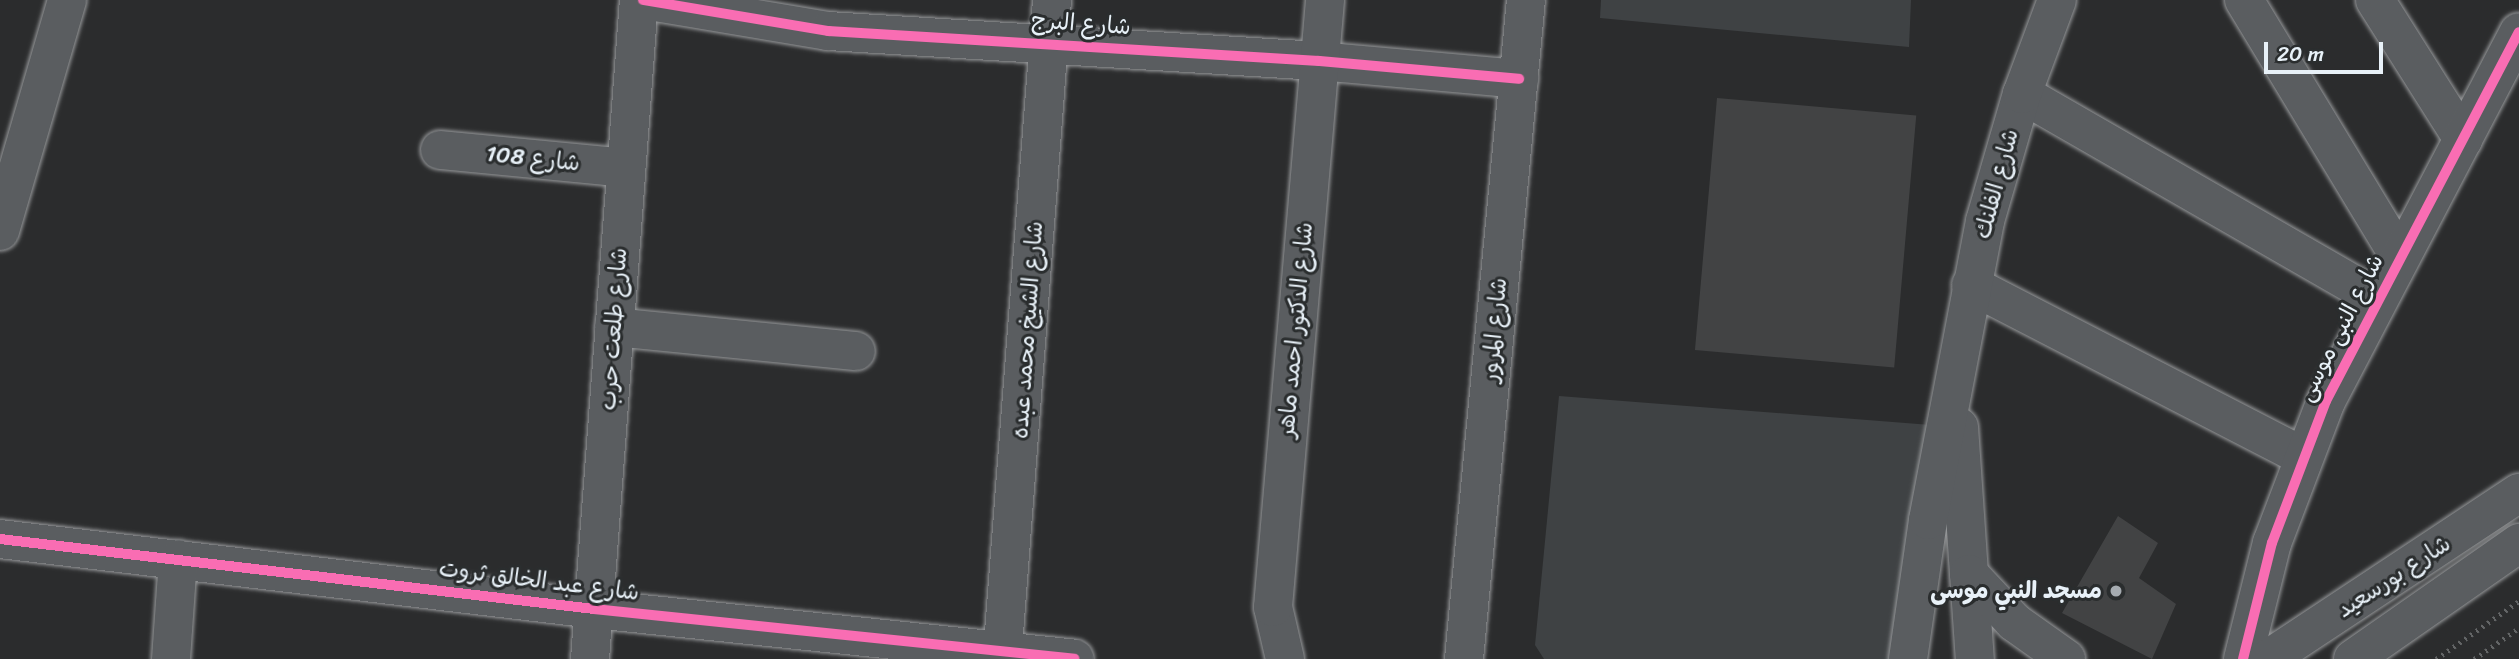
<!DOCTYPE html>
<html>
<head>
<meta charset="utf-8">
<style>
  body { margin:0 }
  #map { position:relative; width:2519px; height:659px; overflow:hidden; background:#2b2c2d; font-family:Sriracha,"Playpen Sans Arabic",sans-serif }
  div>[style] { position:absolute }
  .green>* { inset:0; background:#3f4244 }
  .building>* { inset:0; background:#424344; transform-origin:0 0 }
  .path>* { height:4.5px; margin-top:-2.25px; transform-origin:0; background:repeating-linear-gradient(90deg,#636566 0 2px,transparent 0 7px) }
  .roads { filter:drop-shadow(0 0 2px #96989a) drop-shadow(0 0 2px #96989a) }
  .minor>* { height:38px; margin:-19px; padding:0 19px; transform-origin:19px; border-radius:19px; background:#5a5d60 }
  .major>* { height:38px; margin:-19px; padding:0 19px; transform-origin:19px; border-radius:19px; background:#5a5d60 }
  .cycleway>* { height:10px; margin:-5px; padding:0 5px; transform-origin:5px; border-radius:5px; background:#f96db3 }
  .dots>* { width:19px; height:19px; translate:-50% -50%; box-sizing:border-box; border:4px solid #2a2d2e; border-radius:50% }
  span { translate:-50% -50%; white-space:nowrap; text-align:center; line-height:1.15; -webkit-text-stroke:6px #2a2d2e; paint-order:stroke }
  .street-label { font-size:23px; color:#e8f1f8 }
  .poi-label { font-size:23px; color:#e8f1f8; font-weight:700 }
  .right { translate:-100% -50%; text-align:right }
  .scale { position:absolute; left:2264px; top:42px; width:119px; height:32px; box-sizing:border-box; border:4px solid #e8f1f8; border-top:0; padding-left:9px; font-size:21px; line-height:24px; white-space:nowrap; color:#e8f1f8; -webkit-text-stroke:5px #2a2d2e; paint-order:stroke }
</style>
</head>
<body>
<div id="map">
  <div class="green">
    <i style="clip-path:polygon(1601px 0,1911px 0,1909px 47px,1600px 18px)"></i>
    <i style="clip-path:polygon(1559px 396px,1931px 425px,1901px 659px,1544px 659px,1535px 645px)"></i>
  </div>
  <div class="building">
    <i style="left:1717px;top:98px;width:200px;height:253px;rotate:5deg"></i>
    <i style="clip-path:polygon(2118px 516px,2158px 543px,2139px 578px,2176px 604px,2152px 659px,2062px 613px)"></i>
  </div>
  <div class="path">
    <i style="left:2436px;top:659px;width:101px;rotate:-34.9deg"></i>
    <i style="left:2474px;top:659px;width:55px;rotate:-34.6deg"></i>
  </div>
  <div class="roads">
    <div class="minor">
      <i style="left:643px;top:0;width:188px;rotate:9.5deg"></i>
      <i style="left:828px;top:31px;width:492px;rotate:3.5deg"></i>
      <i style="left:1319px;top:61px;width:201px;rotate:5.1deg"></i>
      <i style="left:2244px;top:0;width:301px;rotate:58.8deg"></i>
      <i style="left:2375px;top:0;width:165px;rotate:57.7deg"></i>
      <i style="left:2022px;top:94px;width:411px;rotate:29.9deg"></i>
      <i style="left:440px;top:150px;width:187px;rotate:5.5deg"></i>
      <i style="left:1971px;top:285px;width:373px;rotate:27.3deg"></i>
      <i style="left:614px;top:327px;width:243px;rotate:5.7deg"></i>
      <i style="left:1959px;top:427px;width:233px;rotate:86.1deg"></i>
      <i style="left:0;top:539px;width:598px;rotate:6.72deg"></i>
      <i style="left:594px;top:609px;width:483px;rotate:5.9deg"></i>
      <i style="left:171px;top:659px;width:100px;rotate:-86deg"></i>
      <i style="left:590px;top:659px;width:661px;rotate:-85.75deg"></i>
      <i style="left:1002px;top:659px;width:661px;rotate:-85.66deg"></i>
      <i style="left:1285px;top:659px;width:53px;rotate:-103deg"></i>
      <i style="left:1273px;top:607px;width:609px;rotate:-85.1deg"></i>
      <i style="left:1464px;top:659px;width:662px;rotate:-84.63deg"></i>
      <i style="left:1908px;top:659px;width:140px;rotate:-81.8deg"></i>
      <i style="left:1928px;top:520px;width:304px;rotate:-79.2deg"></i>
      <i style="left:1985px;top:221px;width:132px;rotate:-73.8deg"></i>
      <i style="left:2022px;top:94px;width:100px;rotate:-69.6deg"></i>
      <i style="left:2243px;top:659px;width:120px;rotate:-76deg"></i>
      <i style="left:2272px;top:543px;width:152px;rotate:-69.2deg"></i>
      <i style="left:2326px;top:401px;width:416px;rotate:-62.4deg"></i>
    </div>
    <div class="major">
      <i style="left:0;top:231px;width:241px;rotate:-73.8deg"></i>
      <i style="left:1969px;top:574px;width:66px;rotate:46.8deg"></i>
      <i style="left:2014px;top:622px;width:64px;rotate:35.4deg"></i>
      <i style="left:2268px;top:659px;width:301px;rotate:-33.5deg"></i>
      <i style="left:2353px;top:659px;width:203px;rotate:-34.9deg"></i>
    </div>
  </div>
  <div class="cycleway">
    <i style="left:643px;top:0;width:188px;rotate:9.5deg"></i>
    <i style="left:828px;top:31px;width:492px;rotate:3.5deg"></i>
    <i style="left:1319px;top:61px;width:201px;rotate:5.1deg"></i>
    <i style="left:0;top:539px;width:598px;rotate:6.72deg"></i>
    <i style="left:594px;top:609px;width:483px;rotate:5.9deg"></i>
    <i style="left:2243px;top:659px;width:120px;rotate:-76deg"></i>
    <i style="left:2272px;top:543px;width:152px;rotate:-69.2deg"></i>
    <i style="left:2326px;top:401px;width:416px;rotate:-62.4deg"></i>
  </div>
  <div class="dots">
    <i style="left:2116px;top:591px;background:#a6acb1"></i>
  </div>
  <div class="street-label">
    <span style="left:1081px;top:24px;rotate:4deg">شارع البرج</span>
    <span style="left:533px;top:159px;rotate:6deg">شارع 108</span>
    <span style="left:1997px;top:184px;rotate:-75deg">شارع الفلنك</span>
    <span style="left:2341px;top:328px;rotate:-63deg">شارع النبى موسى</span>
    <span style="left:614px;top:329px;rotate:-86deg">شارع طلعت حرب</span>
    <span style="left:1028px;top:330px;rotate:-86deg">شارع الشيخ محمد عبده</span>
    <span style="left:1296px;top:330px;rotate:-85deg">شارع الدكتور احمد ماهر</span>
    <span style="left:1495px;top:330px;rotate:-85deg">شارع المرور</span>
    <span style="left:2394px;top:577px;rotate:-33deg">شارع بورسعيد</span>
    <span style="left:539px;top:581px;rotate:7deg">شارع عبد الخالق ثروت</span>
  </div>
  <div class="poi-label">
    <span class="right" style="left:2102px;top:591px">مسجد النبي موسى</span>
  </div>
  <div class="scale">20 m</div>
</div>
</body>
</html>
